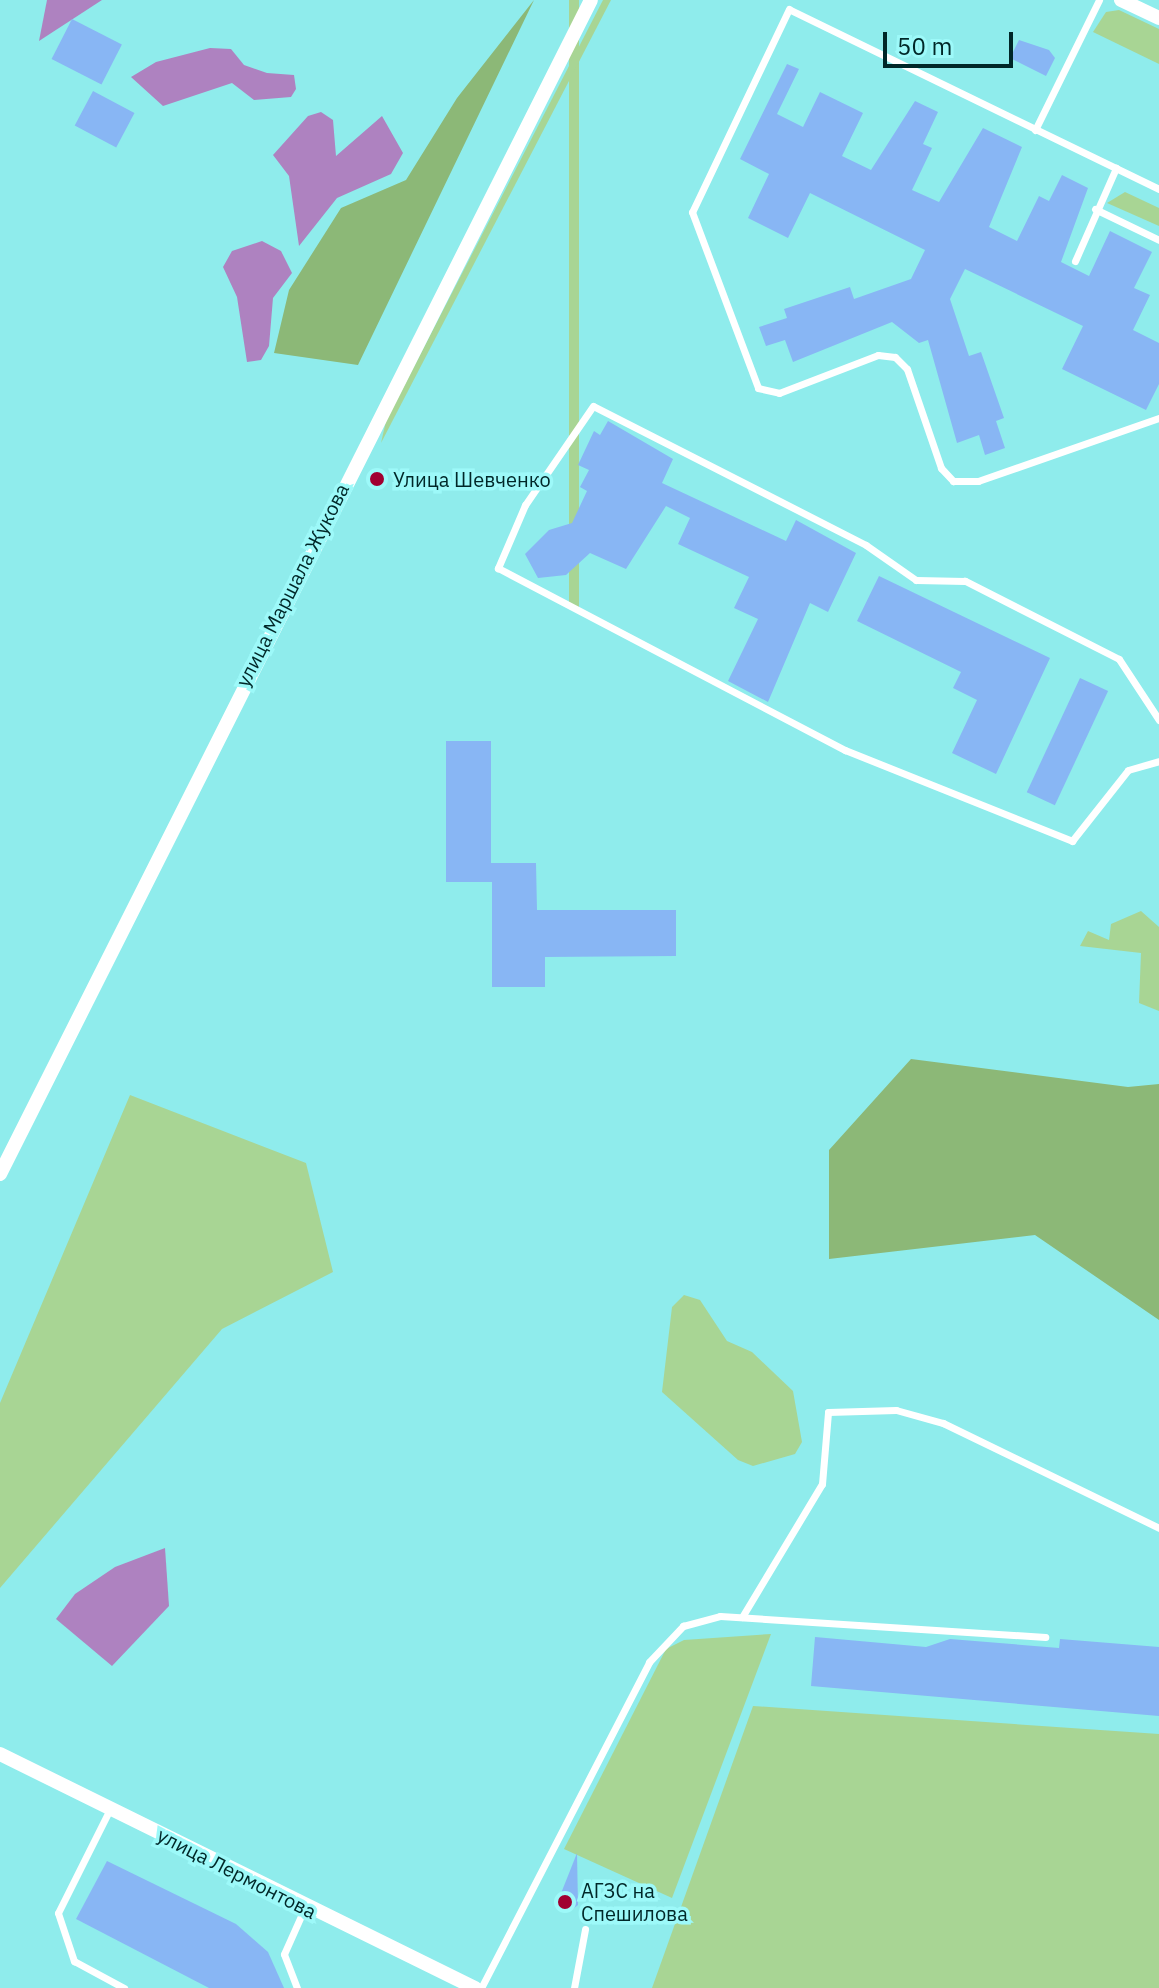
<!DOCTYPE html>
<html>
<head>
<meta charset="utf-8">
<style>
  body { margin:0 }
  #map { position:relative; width:1159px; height:1988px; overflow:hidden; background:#8fecec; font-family:"IBM Plex Sans",sans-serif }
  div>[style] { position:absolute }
  .green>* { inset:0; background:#a8d594; transform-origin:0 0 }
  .forest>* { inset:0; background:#8cb877 }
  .water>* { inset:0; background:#ae82c0 }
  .building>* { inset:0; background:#88b6f4; transform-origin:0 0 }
  .service>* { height:7px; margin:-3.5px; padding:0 3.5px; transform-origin:3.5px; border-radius:3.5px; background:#fff }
  .minor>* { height:14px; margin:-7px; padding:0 7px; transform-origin:7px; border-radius:7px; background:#fff }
  .dots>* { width:22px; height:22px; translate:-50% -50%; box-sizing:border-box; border:4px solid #9df9f9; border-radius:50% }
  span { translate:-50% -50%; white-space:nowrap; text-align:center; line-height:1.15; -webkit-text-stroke:7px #9df9f9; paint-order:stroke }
  .poi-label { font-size:20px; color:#002728 }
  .left { translate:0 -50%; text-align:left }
  .street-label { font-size:20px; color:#002728 }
  .scale { position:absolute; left:883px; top:32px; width:130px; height:36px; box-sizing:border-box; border:4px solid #002728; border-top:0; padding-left:10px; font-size:24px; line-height:28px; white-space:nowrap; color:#002728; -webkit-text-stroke:6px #9df9f9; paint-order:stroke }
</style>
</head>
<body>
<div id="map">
  <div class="green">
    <i style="left:569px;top:0;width:10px;height:607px"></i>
    <i style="clip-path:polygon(603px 0,611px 0,381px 443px,386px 421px)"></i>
    <i style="clip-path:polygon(1119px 10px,1159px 29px,1159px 64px,1093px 32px,1106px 12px)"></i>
    <i style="clip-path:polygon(1125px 192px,1159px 208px,1159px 226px,1107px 203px)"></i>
    <i style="clip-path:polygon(1141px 911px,1159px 927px,1159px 1011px,1139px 1003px,1141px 953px,1080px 946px,1088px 931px,1109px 940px,1111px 924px)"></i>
    <i style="clip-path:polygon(130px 1095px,306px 1163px,333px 1272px,222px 1329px,0 1588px,0 1403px)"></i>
    <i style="clip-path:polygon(684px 1295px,700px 1300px,727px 1341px,752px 1352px,793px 1391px,802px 1442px,795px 1454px,753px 1466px,738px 1460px,662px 1392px,672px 1307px)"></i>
    <i style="clip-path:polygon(771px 1634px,672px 1898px,564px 1849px,666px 1649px,684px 1640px)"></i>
    <i style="clip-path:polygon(753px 1706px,1159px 1734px,1159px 1988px,652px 1988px)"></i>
  </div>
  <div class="forest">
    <i style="clip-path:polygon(534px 0,358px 365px,274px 353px,289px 290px,341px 208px,406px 180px,457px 98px)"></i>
    <i style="clip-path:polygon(911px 1059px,1128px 1087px,1159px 1084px,1159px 1320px,1035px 1235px,829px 1259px,829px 1150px)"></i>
  </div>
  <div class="water">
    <i style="clip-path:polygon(47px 0,102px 0,39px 41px)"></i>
    <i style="clip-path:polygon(210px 48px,231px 49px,244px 65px,267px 73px,294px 75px,296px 89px,291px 97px,254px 100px,232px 83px,163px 106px,131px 77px,156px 62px)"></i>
    <i style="clip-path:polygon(321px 112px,333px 120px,336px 156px,382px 116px,403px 153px,391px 174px,337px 198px,299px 246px,289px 176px,273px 155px,308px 116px)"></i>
    <i style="clip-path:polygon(262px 241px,281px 251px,292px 273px,273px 298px,269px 346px,261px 360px,247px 362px,237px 297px,223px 267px,232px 251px)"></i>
    <i style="clip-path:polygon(165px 1548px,169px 1606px,112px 1666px,56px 1619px,75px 1594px,115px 1567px)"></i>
  </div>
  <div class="building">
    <i style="left:72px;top:19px;width:56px;height:45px;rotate:27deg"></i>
    <i style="clip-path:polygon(1019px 40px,1049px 50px,1055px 58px,1046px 76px,1010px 58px)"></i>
    <i style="clip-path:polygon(787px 64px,799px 69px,777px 114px,803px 127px,820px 92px,863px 113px,842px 156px,871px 170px,915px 101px,938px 112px,923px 144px,932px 148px,912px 190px,939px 202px,983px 128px,1022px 147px,989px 227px,1017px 241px,1039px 196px,1049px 201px,1062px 175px,1088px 188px,1061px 262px,1089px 276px,1110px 231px,1152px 252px,1134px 288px,1150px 295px,1133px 330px,1159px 343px,1159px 384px,1146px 410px,1062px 369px,1083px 326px,965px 269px,950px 299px,969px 356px,981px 352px,1004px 418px,996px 421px,1005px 448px,985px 455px,979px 435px,957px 443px,928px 340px,919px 343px,892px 322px,793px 362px,785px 340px,766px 346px,759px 327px,787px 318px,784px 309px,850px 287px,854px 299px,911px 279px,925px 250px,810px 193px,788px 238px,748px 218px,769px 174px,740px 159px)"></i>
    <i style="left:93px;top:91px;width:47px;height:39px;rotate:28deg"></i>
    <i style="clip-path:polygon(608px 421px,673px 459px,662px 483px,786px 541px,796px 520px,856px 553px,828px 612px,810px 603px,768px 702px,728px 681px,758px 619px,734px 608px,749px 577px,678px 544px,690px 518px,666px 506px,626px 569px,590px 553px,566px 575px,538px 578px,525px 554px,549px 530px,572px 523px,587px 491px,580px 487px,589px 470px,578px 465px,594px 431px,600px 435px)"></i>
    <i style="clip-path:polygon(879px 576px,1050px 658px,996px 774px,952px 753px,977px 700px,953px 688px,961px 672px,857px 621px)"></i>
    <i style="left:1080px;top:678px;width:31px;height:126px;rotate:25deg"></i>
    <i style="clip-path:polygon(446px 741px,491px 741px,491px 863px,536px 863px,537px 910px,676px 910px,676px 956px,545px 957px,545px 987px,492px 987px,492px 882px,446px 882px)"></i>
    <i style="clip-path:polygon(815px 1637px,926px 1647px,950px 1639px,1059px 1648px,1060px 1639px,1159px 1647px,1159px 1716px,811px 1686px)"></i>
    <i style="clip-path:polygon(577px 1853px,578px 1905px,570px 1911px,556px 1906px)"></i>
    <i style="clip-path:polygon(107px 1861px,236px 1924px,268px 1952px,284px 1988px,209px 1988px,76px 1919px)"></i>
  </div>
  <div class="service">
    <i style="left:1035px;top:130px;width:145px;rotate:-63.8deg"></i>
    <i style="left:1159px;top:189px;width:411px;rotate:-154.1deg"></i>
    <i style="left:789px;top:9px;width:225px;rotate:115.5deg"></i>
    <i style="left:692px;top:212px;width:188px;rotate:69.4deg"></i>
    <i style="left:758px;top:388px;width:22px;rotate:13deg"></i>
    <i style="left:779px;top:393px;width:106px;rotate:-21deg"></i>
    <i style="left:878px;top:355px;width:17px;rotate:7deg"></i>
    <i style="left:895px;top:357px;width:17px;rotate:45deg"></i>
    <i style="left:907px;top:369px;width:105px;rotate:71deg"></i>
    <i style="left:941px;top:468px;width:18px;rotate:47deg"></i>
    <i style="left:953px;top:481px;width:25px"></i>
    <i style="left:978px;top:481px;width:192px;rotate:-19.2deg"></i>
    <i style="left:1095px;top:209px;width:71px;rotate:25.8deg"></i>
    <i style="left:1075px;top:261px;width:102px;rotate:-66.2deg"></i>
    <i style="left:1159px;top:720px;width:73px;rotate:-123.3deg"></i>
    <i style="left:1119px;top:659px;width:173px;rotate:-153.1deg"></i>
    <i style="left:965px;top:581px;width:49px;rotate:-178.8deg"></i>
    <i style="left:916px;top:580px;width:61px;rotate:-145deg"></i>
    <i style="left:866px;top:545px;width:306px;rotate:-153deg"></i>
    <i style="left:593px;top:406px;width:120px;rotate:124.5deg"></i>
    <i style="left:525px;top:505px;width:69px;rotate:113.2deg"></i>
    <i style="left:498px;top:568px;width:392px;rotate:27.7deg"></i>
    <i style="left:845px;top:750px;width:245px;rotate:21.8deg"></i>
    <i style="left:1072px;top:841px;width:90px;rotate:-51.7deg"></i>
    <i style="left:1128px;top:770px;width:32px;rotate:-16deg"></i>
    <i style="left:742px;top:1617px;width:155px;rotate:-59deg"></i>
    <i style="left:822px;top:1484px;width:72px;rotate:-85.2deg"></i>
    <i style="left:828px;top:1412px;width:68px;rotate:-1.7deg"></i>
    <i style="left:896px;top:1410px;width:49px;rotate:15.5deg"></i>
    <i style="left:943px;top:1423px;width:240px;rotate:25.9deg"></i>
    <i style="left:110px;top:1809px;width:116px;rotate:116.6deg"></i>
    <i style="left:58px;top:1913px;width:51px;rotate:71.6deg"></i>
    <i style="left:74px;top:1961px;width:57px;rotate:28.4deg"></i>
    <i style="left:297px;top:1988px;width:36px;rotate:-111deg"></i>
    <i style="left:284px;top:1954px;width:51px;rotate:-65.9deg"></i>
    <i style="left:481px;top:1988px;width:367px;rotate:-62.7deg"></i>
    <i style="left:649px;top:1662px;width:50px;rotate:-46.6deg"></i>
    <i style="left:683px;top:1626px;width:38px;rotate:-15deg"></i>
    <i style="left:720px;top:1616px;width:326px;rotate:3.7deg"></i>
    <i style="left:574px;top:1988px;width:60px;rotate:-79.4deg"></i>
  </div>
  <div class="minor">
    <i style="left:1121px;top:0;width:42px;rotate:25.3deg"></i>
    <i style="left:0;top:1174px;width:1314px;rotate:-63.28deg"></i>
    <i style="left:0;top:1754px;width:530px;rotate:26.23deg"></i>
  </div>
  <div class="dots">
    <i style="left:377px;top:479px;background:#a10031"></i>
    <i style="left:565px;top:1902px;background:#a10031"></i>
  </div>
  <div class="poi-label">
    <span class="left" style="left:393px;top:479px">Улица Шевченко</span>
    <span class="left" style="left:581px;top:1902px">АГЗС на<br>Спешилова</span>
  </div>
  <div class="street-label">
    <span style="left:292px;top:585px;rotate:-63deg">улица Маршала Жукова</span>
    <span style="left:237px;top:1873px;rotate:27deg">улица Лермонтова</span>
  </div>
  <div class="scale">50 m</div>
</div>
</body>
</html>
